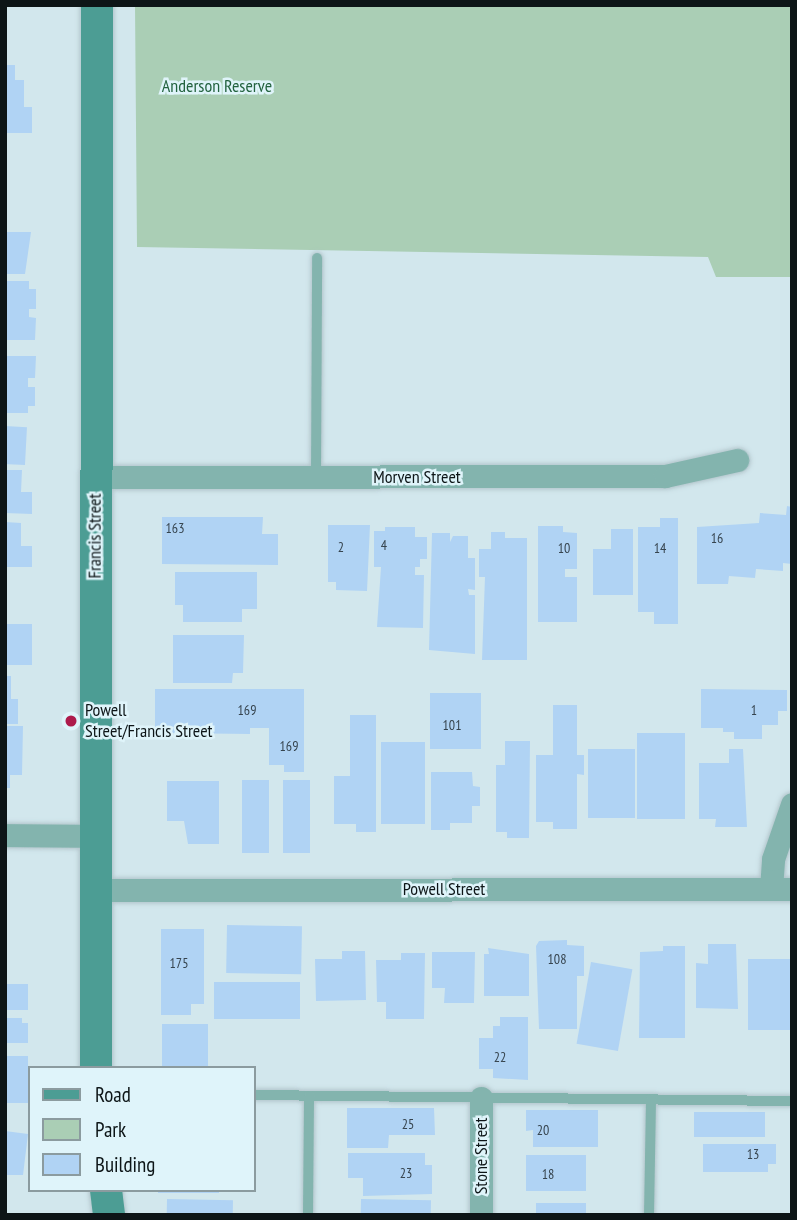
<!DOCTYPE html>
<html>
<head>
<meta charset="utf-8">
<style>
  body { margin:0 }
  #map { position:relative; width:797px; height:1220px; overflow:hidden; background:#d2e7ed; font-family:"PT Sans Narrow",sans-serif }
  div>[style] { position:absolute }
  .green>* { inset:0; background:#aaceb5 }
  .building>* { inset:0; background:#b0d3f4; transform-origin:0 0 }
  .roads { filter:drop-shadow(0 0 2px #b2c5cb) drop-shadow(0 0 2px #b2c5cb) }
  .lane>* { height:10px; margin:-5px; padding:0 5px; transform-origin:5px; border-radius:5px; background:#83b4ae }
  .street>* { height:23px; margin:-11.5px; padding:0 11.5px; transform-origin:11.5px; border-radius:11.5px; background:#83b4ae }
  .secondary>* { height:32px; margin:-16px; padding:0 16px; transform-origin:16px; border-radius:16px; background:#4c9d94 }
  .dots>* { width:19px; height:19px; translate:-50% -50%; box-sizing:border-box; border:4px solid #dff4fa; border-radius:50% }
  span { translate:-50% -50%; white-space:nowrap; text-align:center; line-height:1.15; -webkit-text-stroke:5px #dff4fa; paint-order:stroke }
  .number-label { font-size:14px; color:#36444e }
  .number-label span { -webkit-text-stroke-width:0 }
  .park-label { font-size:18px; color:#22623e }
  .street-label { font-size:18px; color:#0d1517 }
  .poi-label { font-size:18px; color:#0d1517 }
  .left { translate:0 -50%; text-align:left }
  .frame { position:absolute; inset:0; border:7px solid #0d1517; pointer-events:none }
  .legend { position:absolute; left:28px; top:1066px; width:228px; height:126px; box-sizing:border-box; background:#dff4fa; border:2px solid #8b9b9f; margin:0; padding:9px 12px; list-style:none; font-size:21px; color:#0d1517 }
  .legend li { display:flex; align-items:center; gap:14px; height:35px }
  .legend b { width:35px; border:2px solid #8b9b9f }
</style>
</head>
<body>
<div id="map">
  <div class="green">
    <i style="clip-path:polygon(135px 5px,792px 5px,792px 277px,716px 277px,708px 257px,137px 247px)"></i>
  </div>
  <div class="building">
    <i style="clip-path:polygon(5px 65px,15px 65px,15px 80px,24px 80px,24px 107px,32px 107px,32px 133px,5px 133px)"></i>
    <i style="clip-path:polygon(5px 232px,31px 232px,25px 274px,5px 274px)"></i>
    <i style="clip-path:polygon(6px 281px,29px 281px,29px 289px,36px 289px,36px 309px,29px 309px,29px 317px,36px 318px,35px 340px,5px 340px)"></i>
    <i style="clip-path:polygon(5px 356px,36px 356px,35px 378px,28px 378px,28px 387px,35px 387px,35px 406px,28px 406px,28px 413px,5px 413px)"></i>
    <i style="left:5px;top:426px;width:22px;height:38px;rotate:3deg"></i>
    <i style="clip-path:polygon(5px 470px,22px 470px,21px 492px,32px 492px,32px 514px,5px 513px)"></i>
    <i style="clip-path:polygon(787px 506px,792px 507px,792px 564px,783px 563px,783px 571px,756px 569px,755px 578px,729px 576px,728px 584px,697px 584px,697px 527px,759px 523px,760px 513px,786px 515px)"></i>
    <i style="clip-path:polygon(162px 517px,263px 517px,262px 534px,278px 534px,278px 565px,162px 564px)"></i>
    <i style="clip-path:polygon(660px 518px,678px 518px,678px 624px,654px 624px,654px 612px,638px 612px,638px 527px,660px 527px)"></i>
    <i style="clip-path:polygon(5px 522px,21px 523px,21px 546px,32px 546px,32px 567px,5px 567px)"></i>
    <i style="clip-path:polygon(328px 525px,370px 525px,367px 591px,336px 590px,336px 582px,328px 582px)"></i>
    <i style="clip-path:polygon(538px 526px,563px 526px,563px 532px,577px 533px,577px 569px,565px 569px,565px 577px,577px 577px,577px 622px,538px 622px)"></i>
    <i style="clip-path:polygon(385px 527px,415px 527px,415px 537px,427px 537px,427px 559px,420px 559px,420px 567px,415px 567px,415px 575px,424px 575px,423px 628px,377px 627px,381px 567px,374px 567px,374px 531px,385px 531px)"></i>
    <i style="clip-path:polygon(611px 529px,633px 529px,633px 595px,593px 595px,593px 549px,611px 549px)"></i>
    <i style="clip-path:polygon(491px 532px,505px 532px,505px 538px,527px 538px,527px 660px,482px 660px,485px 577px,479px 577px,479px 549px,491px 549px)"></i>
    <i style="clip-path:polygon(432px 533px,450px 533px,450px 542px,453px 536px,468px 536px,468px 558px,475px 558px,475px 590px,468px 589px,469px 595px,475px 595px,475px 654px,429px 650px)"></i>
    <i style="clip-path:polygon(175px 572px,257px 572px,257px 609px,242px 609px,242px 622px,183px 622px,183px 605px,175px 605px)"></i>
    <i style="left:5px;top:624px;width:27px;height:41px"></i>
    <i style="clip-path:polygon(173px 635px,244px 635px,243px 673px,233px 673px,232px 683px,173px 683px)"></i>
    <i style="clip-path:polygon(5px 676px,11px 676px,11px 699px,18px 699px,18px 724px,5px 724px)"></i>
    <i style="clip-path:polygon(155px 689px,304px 689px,304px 772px,284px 772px,284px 765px,269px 765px,269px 728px,250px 728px,250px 734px,169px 733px,169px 728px,155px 728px)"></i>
    <i style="clip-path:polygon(701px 689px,787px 690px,787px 711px,778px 711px,778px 725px,762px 725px,762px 739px,734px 739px,734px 732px,723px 732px,723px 728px,701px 728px)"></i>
    <i style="left:430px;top:693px;width:51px;height:56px"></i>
    <i style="clip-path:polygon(553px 705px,577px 705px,577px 755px,584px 755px,584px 775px,577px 774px,577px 829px,553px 829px,553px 822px,536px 822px,536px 755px,553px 755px)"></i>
    <i style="clip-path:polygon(350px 715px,376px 715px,376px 832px,356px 832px,356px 824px,334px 824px,334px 776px,350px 776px)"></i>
    <i style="clip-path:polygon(5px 726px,23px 726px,22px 775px,10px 775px,10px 788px,5px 788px)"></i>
    <i style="left:637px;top:733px;width:48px;height:86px"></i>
    <i style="clip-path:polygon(505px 741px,530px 741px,529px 838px,507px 838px,507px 832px,496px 832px,496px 765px,505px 765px)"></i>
    <i style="left:381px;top:742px;width:44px;height:82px"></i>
    <i style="left:588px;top:749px;width:47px;height:69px"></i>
    <i style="clip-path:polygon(729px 749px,743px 749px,747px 827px,715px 827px,716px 819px,699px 819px,699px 763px,729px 763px)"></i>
    <i style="clip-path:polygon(431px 772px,472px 772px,473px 786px,480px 787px,480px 806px,472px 806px,472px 823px,450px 823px,450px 830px,431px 830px)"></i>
    <i style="left:242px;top:780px;width:27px;height:73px"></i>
    <i style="left:283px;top:780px;width:27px;height:73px"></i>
    <i style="clip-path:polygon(167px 781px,219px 781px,219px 844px,188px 844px,184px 821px,167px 821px)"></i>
    <i style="left:227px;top:925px;width:75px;height:48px;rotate:1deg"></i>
    <i style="clip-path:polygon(161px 929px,204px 929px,204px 1004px,191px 1004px,191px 1015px,161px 1015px)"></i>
    <i style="clip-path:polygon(567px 940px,567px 945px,584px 946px,584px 976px,577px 976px,577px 1029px,539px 1029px,536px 946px,539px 941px)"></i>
    <i style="clip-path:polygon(708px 944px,736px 944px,738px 1009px,696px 1008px,696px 963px,708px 964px)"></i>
    <i style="clip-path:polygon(663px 946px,685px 946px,685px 1038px,639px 1038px,640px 952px,663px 951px)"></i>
    <i style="clip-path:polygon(488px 948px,529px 954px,529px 996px,484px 996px,484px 954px,489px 954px)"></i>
    <i style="clip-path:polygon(342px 951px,365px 951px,366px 1000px,316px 1001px,315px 959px,342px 959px)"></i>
    <i style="clip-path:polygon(432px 952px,475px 952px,474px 1003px,444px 1003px,445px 988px,432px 988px)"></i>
    <i style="clip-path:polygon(401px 953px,425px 953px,424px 1019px,386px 1019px,386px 1002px,377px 1002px,376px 960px,401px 960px)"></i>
    <i style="left:748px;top:959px;width:42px;height:71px"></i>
    <i style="left:591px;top:962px;width:42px;height:83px;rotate:10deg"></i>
    <i style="left:214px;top:982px;width:86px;height:37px"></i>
    <i style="left:5px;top:984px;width:23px;height:26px"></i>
    <i style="clip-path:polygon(500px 1017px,528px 1017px,528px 1080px,493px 1078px,493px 1069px,479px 1069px,479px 1038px,493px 1038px,493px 1026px,500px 1026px)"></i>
    <i style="clip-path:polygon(5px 1018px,22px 1018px,22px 1023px,28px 1023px,28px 1043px,5px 1043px)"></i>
    <i style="left:162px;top:1024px;width:46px;height:44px"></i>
    <i style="left:5px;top:1056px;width:23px;height:47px"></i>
    <i style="clip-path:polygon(347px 1108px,434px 1108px,435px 1135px,389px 1135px,388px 1148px,347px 1148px)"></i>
    <i style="clip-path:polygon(526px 1110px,598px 1110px,598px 1147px,533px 1147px,533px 1130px,526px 1131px)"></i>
    <i style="left:694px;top:1112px;width:71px;height:25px"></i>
    <i style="clip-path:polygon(5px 1131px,28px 1134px,23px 1175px,5px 1175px)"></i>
    <i style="clip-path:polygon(703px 1144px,776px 1144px,776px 1164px,768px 1164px,768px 1172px,703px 1172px)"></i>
    <i style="clip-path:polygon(348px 1153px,425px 1153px,425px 1165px,432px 1165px,432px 1194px,363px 1196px,363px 1178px,348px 1178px)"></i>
    <i style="left:526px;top:1155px;width:60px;height:36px"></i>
    <i style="left:158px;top:1190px;width:61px;height:3px"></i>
    <i style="left:167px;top:1199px;width:66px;height:16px;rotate:1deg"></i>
    <i style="left:361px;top:1199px;width:70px;height:16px;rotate:1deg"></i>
    <i style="left:536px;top:1203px;width:50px;height:12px"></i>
  </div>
  <div class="roads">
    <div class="lane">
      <i style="left:316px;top:477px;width:219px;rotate:-89.7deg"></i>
      <i style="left:254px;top:1095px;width:538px;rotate:0.64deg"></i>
      <i style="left:308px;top:1215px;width:119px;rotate:-89.5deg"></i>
      <i style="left:649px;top:1215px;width:116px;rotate:-89deg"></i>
    </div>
    <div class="street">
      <i style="left:95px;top:477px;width:570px;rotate:-0.1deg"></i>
      <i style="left:665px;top:476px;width:74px;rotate:-12.5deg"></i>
      <i style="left:5px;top:835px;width:91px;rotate:0.6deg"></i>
      <i style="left:771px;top:889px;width:30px;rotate:-86deg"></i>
      <i style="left:773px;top:859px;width:58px;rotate:-70.9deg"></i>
      <i style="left:96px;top:890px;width:696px;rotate:-0.08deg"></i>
      <i style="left:481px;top:1215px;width:117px;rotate:-90deg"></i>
    </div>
    <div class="secondary">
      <i style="left:96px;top:1068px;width:1063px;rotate:-89.95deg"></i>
      <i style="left:106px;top:1190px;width:25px;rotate:83deg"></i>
    </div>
  </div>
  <div class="dots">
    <i style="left:71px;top:721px;background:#ad1b4c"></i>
  </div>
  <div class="number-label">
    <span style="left:175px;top:528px">163</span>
    <span style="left:717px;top:538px">16</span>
    <span style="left:384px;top:545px">4</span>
    <span style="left:341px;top:547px">2</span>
    <span style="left:564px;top:548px">10</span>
    <span style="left:660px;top:548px">14</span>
    <span style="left:247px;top:710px">169</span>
    <span style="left:754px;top:710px">1</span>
    <span style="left:452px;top:725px">101</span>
    <span style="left:289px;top:746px">169</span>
    <span style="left:557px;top:959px">108</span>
    <span style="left:179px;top:963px">175</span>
    <span style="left:500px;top:1057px">22</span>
    <span style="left:408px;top:1124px">25</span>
    <span style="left:543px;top:1130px">20</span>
    <span style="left:753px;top:1154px">13</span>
    <span style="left:406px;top:1173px">23</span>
    <span style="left:548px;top:1174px">18</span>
  </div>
  <div class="park-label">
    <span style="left:217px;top:86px">Anderson Reserve</span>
  </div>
  <div class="street-label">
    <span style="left:417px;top:477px">Morven Street</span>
    <span style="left:95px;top:536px;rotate:-90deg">Francis Street</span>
    <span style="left:444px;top:889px">Powell Street</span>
    <span style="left:481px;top:1156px;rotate:-90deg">Stone Street</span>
  </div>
  <div class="poi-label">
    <span class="left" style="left:85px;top:721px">Powell<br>Street/Francis Street</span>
  </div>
  <div class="frame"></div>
  <ul class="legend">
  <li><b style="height:9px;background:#4c9d94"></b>Road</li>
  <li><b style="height:19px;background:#aaceb5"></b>Park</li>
  <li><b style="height:19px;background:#b0d3f4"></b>Building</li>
  </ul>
</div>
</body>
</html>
